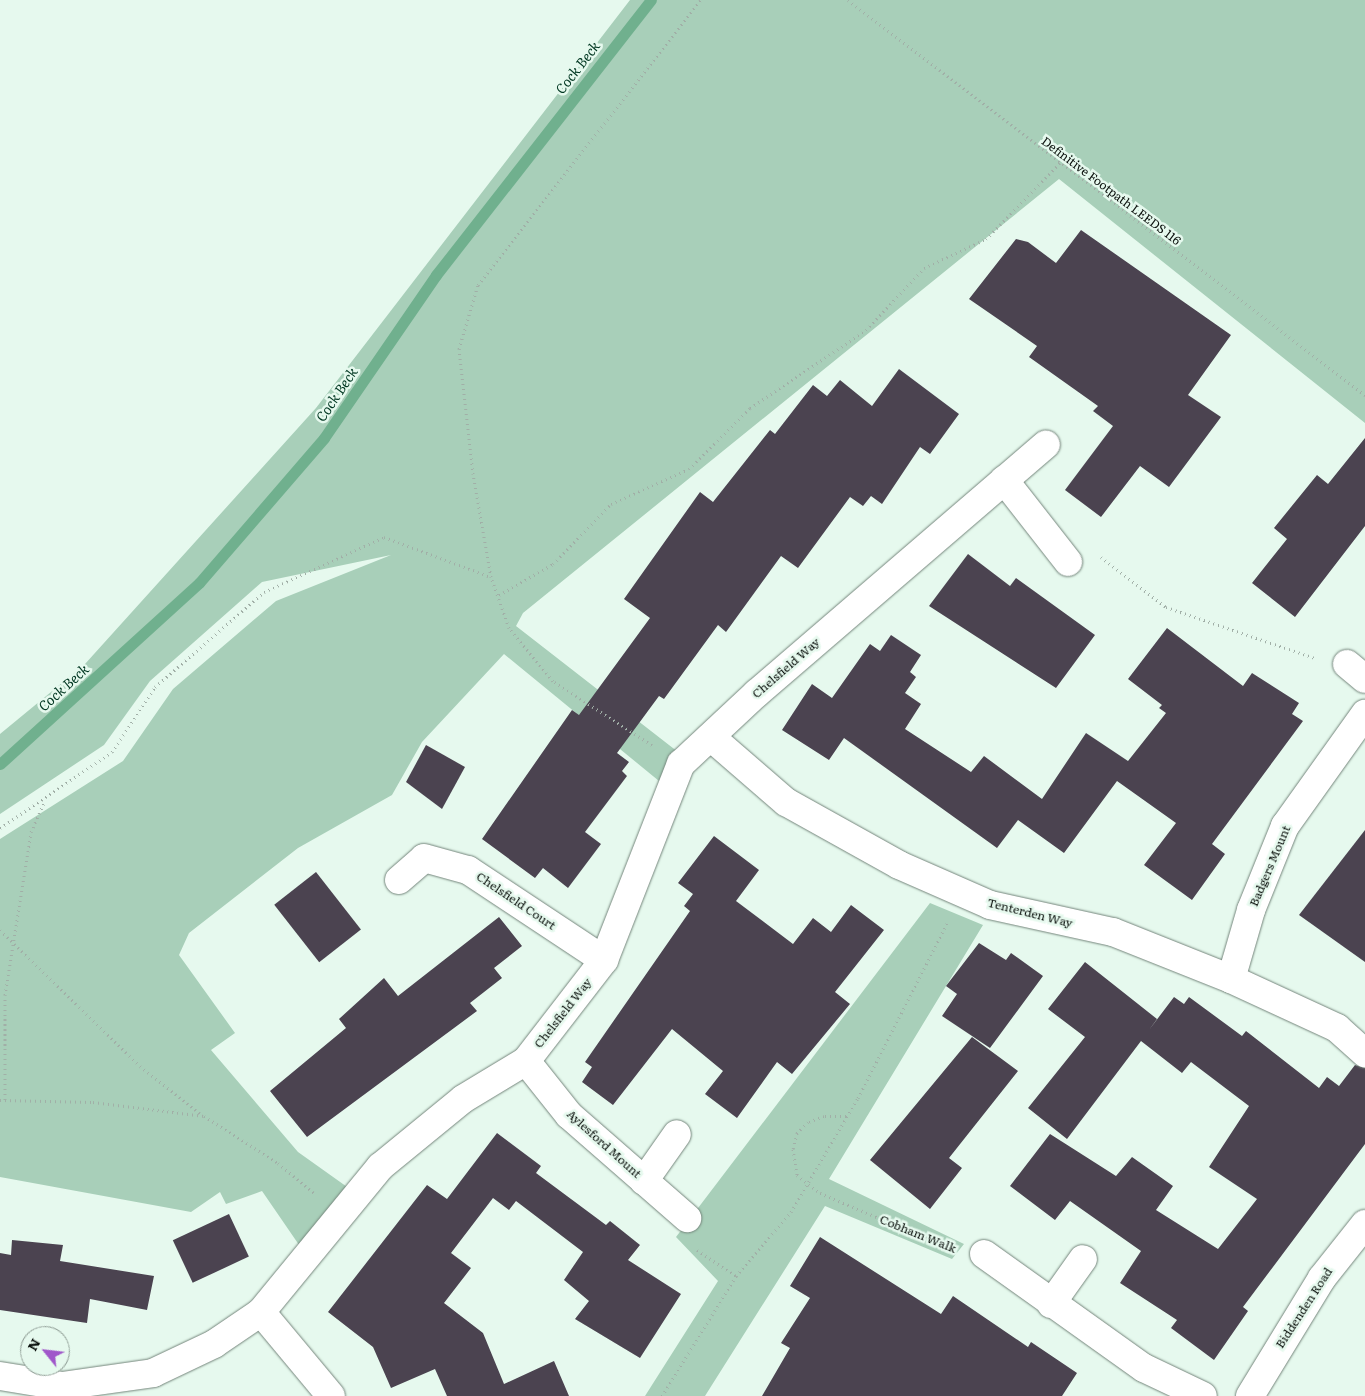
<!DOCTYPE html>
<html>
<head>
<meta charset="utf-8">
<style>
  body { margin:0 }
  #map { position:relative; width:1365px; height:1396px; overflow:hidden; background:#e6f9ee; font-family:Literata,serif }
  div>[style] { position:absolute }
  .green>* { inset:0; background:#a8cfb9 }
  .stream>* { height:11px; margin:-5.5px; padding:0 5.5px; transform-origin:5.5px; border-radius:5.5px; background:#70b08e }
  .building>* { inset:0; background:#4b4350; transform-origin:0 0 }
  .path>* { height:3px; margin-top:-1.5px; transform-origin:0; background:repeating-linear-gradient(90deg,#a1afa7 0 1px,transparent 0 5px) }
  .roads { filter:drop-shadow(0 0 1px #74857b) drop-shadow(0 0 1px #74857b) }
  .minor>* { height:28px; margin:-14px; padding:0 14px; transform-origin:14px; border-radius:14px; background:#fff }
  span { translate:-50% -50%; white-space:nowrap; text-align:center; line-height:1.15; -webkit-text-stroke:5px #e6f9ee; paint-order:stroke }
  .street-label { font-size:12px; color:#0a100c }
  .water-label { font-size:14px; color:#003721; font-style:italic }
  .north { position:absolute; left:20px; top:1326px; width:50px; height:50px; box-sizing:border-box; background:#e6f9ee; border:1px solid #8e9c94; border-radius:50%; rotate:299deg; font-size:14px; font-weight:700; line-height:20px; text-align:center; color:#0a100c }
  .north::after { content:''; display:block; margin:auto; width:18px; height:22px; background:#a057ca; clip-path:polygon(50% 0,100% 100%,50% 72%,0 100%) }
</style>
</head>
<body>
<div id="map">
  <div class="green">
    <i style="clip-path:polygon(630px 0,1365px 0,1365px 423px,1059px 179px,523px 613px,516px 626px,687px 759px,670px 790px,504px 654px,422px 742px,392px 795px,298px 848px,189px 933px,179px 955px,235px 1033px,211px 1050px,298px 1152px,357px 1194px,308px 1258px,262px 1191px,226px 1204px,220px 1192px,191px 1212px,0 1177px,0 839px,123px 761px,173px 689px,276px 601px,391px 555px,262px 582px,150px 681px,104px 745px,0 814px,0 734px,85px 664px,316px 408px)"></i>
    <i style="clip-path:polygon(930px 903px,983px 925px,829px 1179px,964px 1244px,952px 1259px,825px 1206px,705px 1396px,645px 1396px,718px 1281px,676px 1237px)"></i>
  </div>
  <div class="stream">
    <i style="left:0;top:764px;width:269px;rotate:-42.3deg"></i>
    <i style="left:199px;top:583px;width:191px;rotate:-49.2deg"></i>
    <i style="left:324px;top:438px;width:198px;rotate:-55.5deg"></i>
    <i style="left:436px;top:275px;width:349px;rotate:-52deg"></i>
  </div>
  <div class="building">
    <i style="clip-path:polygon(1081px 230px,1231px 335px,1188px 395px,1221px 417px,1169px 487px,1140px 466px,1101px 517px,1065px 490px,1113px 426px,1093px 411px,1098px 406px,1029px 357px,1037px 346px,969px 299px,1016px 239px,1028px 242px,1056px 263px)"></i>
    <i style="clip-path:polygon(899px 369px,959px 414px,930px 454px,920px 447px,882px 504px,871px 496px,863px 506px,850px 497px,798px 568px,781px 556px,726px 632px,718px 625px,664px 699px,659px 696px,617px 753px,629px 762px,622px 771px,627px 776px,585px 832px,601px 844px,568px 888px,543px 868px,535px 878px,482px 839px,572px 710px,579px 715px,650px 618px,624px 599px,700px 492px,713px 502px,770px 430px,775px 434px,813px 385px,827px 396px,840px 380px,872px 406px)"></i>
    <i style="clip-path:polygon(1365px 438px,1365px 526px,1295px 617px,1252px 583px,1287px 539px,1274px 528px,1317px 475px,1328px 484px)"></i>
    <i style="clip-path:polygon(968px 554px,1010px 586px,1016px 578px,1095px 635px,1056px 688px,929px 606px)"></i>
    <i style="clip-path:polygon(1167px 628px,1243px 686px,1252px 673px,1299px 703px,1292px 714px,1303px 721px,1212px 844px,1225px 854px,1192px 900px,1144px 865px,1176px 823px,1117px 781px,1064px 853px,1018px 820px,997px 848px,844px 738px,829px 760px,782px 730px,812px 684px,832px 698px,870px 644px,880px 651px,891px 635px,921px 655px,910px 672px,916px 677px,905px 693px,921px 704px,905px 729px,971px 772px,984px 756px,1042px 799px,1086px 733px,1128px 761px,1166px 713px,1159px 708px,1162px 705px,1128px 679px)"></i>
    <i style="clip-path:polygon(426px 745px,465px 767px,442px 809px,406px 782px)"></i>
    <i style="clip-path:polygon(1365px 830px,1365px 962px,1299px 915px)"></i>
    <i style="clip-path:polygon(714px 836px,759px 870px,736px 901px,793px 944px,813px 918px,831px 932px,851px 905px,884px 930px,835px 992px,850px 1004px,792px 1074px,777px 1062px,737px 1118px,705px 1094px,723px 1071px,672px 1029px,613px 1105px,582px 1082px,592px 1067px,585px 1062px,690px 911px,684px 906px,693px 894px,678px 883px)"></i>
    <i style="left:316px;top:872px;width:73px;height:53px;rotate:52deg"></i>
    <i style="clip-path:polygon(499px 917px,522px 946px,494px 968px,502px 978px,470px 1003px,477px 1011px,307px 1137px,270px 1091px,346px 1028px,339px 1019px,384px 978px,398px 996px)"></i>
    <i style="clip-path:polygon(979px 943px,1006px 960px,1011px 953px,1043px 976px,990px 1048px,942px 1016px,957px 994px,946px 986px)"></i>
    <i style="clip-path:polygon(1085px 962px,1157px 1019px,1149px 1030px,1174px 997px,1184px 1004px,1189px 997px,1242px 1036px,1246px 1031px,1319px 1088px,1327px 1077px,1339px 1086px,1355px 1065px,1365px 1068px,1365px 1144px,1243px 1307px,1248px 1311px,1214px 1360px,1171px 1328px,1177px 1320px,1120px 1283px,1141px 1251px,1070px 1201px,1055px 1220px,1010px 1186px,1050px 1134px,1116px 1176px,1132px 1157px,1173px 1186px,1156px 1210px,1218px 1249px,1257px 1199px,1209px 1167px,1249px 1106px,1191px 1062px,1182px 1073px,1141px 1041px,1067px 1139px,1028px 1108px,1085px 1037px,1048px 1009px)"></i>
    <i style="clip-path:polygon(972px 1037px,1018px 1071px,949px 1158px,962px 1168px,930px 1209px,870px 1160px)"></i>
    <i style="clip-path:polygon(497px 1133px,541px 1166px,536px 1173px,606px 1225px,610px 1221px,640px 1245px,628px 1260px,681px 1294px,640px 1358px,575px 1319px,589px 1301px,564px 1280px,583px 1252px,516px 1201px,509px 1210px,493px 1198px,451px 1253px,471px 1268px,444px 1303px,483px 1333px,504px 1384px,554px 1361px,569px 1396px,447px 1396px,435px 1369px,391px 1388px,373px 1347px,328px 1312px,427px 1185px,447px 1199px)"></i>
    <i style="left:229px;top:1214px;width:47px;height:62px;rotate:65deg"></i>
    <i style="clip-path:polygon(820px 1237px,941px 1314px,953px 1296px,1028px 1347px,1031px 1342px,1077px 1373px,1062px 1396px,762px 1396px,790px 1348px,781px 1343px,810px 1298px,790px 1286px)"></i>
    <i style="clip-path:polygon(12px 1240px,63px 1245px,60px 1261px,154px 1276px,147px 1310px,90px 1299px,87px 1323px,0 1310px,0 1253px,11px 1255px)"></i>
  </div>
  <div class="path">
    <i style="left:848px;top:0;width:651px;rotate:37.38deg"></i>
    <i style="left:1101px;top:557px;width:82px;rotate:37.6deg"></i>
    <i style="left:1166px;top:607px;width:157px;rotate:18.9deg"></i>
    <i style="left:499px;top:595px;width:62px;rotate:-29.9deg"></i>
    <i style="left:553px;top:564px;width:83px;rotate:-46deg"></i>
    <i style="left:611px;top:504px;width:85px;rotate:-24.2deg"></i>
    <i style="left:689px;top:469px;width:86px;rotate:-45deg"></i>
    <i style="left:750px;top:408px;width:140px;rotate:-33.9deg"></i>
    <i style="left:866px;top:330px;width:85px;rotate:-46.9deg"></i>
    <i style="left:924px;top:268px;width:68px;rotate:-25.1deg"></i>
    <i style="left:986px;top:239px;width:106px;rotate:-45.8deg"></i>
    <i style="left:652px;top:745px;width:118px;rotate:-147.1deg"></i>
    <i style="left:553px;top:681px;width:69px;rotate:-129.7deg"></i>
    <i style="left:509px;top:628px;width:54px;rotate:-109.4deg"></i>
    <i style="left:491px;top:577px;width:105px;rotate:-99.9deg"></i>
    <i style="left:473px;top:474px;width:126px;rotate:-96.4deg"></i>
    <i style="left:459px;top:349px;width:67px;rotate:-73.5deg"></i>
    <i style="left:478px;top:285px;width:362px;rotate:-52deg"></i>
    <i style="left:0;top:828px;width:135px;rotate:-34.2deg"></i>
    <i style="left:112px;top:752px;width:78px;rotate:-56.5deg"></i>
    <i style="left:155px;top:687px;width:145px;rotate:-41.1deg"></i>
    <i style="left:264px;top:592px;width:132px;rotate:-24.6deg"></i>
    <i style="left:384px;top:537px;width:114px;rotate:20.5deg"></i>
    <i style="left:0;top:930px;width:195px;rotate:44.2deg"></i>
    <i style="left:140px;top:1066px;width:80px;rotate:38.4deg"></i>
    <i style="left:0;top:1100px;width:93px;rotate:1.2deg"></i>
    <i style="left:93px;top:1102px;width:112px;rotate:7.2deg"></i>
    <i style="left:204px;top:1116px;width:88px;rotate:32.4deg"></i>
    <i style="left:278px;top:1163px;width:47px;rotate:39.8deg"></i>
    <i style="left:5px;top:1100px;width:105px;rotate:-90deg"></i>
    <i style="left:5px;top:995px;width:165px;rotate:-80.9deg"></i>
    <i style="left:31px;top:832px;width:34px;rotate:-66deg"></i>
    <i style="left:846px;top:1116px;width:22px;rotate:180deg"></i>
    <i style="left:824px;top:1116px;width:17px;rotate:159deg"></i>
    <i style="left:808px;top:1122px;width:16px;rotate:135deg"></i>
    <i style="left:797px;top:1133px;width:16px;rotate:104deg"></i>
    <i style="left:793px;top:1149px;width:26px;rotate:81deg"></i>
    <i style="left:797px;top:1175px;width:29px;rotate:38deg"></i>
    <i style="left:820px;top:1193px;width:143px;rotate:23deg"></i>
    <i style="left:697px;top:1250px;width:47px;rotate:33.7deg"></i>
    <i style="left:662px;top:1396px;width:141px;rotate:-58.3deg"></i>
    <i style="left:736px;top:1276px;width:84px;rotate:-49.3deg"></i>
    <i style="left:791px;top:1212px;width:132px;rotate:-59.6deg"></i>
    <i style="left:858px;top:1098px;width:196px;rotate:-63deg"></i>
  </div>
  <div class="roads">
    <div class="minor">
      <i style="left:1004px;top:480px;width:104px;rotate:52deg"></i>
      <i style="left:1347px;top:664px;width:23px;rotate:40deg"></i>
      <i style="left:712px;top:738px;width:98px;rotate:40.9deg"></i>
      <i style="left:786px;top:802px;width:129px;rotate:29.1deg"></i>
      <i style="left:899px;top:865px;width:99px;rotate:23.7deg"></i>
      <i style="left:990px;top:905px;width:126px;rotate:12.4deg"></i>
      <i style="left:1113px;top:932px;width:127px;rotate:21.7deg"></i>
      <i style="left:1231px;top:979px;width:117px;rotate:24.8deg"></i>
      <i style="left:1337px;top:1028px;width:38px;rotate:42deg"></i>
      <i style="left:399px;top:880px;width:33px;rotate:-41deg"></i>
      <i style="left:424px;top:858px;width:46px;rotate:15.3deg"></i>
      <i style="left:468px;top:870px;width:163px;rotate:33.5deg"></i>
      <i style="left:1231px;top:979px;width:72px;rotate:-73.8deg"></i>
      <i style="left:1251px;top:910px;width:91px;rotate:-68deg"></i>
      <i style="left:1285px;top:826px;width:138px;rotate:-54.5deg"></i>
      <i style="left:526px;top:1061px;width:69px;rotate:51.5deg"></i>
      <i style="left:569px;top:1115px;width:157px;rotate:41.1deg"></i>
      <i style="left:644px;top:1181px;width:57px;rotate:-54.9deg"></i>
      <i style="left:984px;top:1254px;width:196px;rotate:35.5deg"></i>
      <i style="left:1144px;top:1368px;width:65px;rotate:25.4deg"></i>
      <i style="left:1051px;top:1304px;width:55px;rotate:-54.6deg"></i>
      <i style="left:261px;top:1312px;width:109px;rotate:50.2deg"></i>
      <i style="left:0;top:1376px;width:63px;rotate:9.2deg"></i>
      <i style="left:62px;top:1386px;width:92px;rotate:-8.1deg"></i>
      <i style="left:153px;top:1373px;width:68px;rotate:-25.4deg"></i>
      <i style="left:214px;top:1344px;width:57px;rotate:-34.2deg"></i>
      <i style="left:261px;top:1312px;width:188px;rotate:-50.6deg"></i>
      <i style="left:380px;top:1167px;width:107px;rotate:-39.3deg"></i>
      <i style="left:463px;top:1099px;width:74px;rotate:-31.1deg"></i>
      <i style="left:526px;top:1061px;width:128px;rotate:-52.3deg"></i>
      <i style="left:604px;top:960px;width:211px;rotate:-68.6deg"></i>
      <i style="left:681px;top:764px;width:104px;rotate:-43.1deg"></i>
      <i style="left:757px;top:693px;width:381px;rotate:-40.7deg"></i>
      <i style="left:1250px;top:1396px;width:138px;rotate:-58.6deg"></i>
      <i style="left:1322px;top:1278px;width:69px;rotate:-51.5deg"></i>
    </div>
  </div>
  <div class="street-label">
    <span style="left:1111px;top:191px;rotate:37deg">Definitive Footpath LEEDS 116</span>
    <span style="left:786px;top:668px;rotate:-41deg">Chelsfield Way</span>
    <span style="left:1270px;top:866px;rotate:-67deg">Badgers Mount</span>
    <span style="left:516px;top:901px;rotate:34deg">Chelsfield Court</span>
    <span style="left:1030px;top:913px;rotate:14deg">Tenterden Way</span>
    <span style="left:563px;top:1013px;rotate:-52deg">Chelsfield Way</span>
    <span style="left:604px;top:1144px;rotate:42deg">Aylesford Mount</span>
    <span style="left:918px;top:1234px;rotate:22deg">Cobham Walk</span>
    <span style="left:1304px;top:1308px;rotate:-57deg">Biddenden Road</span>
  </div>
  <div class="water-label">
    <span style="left:577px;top:67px;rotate:-52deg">Cock Beck</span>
    <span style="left:336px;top:394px;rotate:-56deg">Cock Beck</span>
    <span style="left:63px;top:687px;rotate:-42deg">Cock Beck</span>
  </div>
  <div class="north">N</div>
</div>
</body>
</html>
